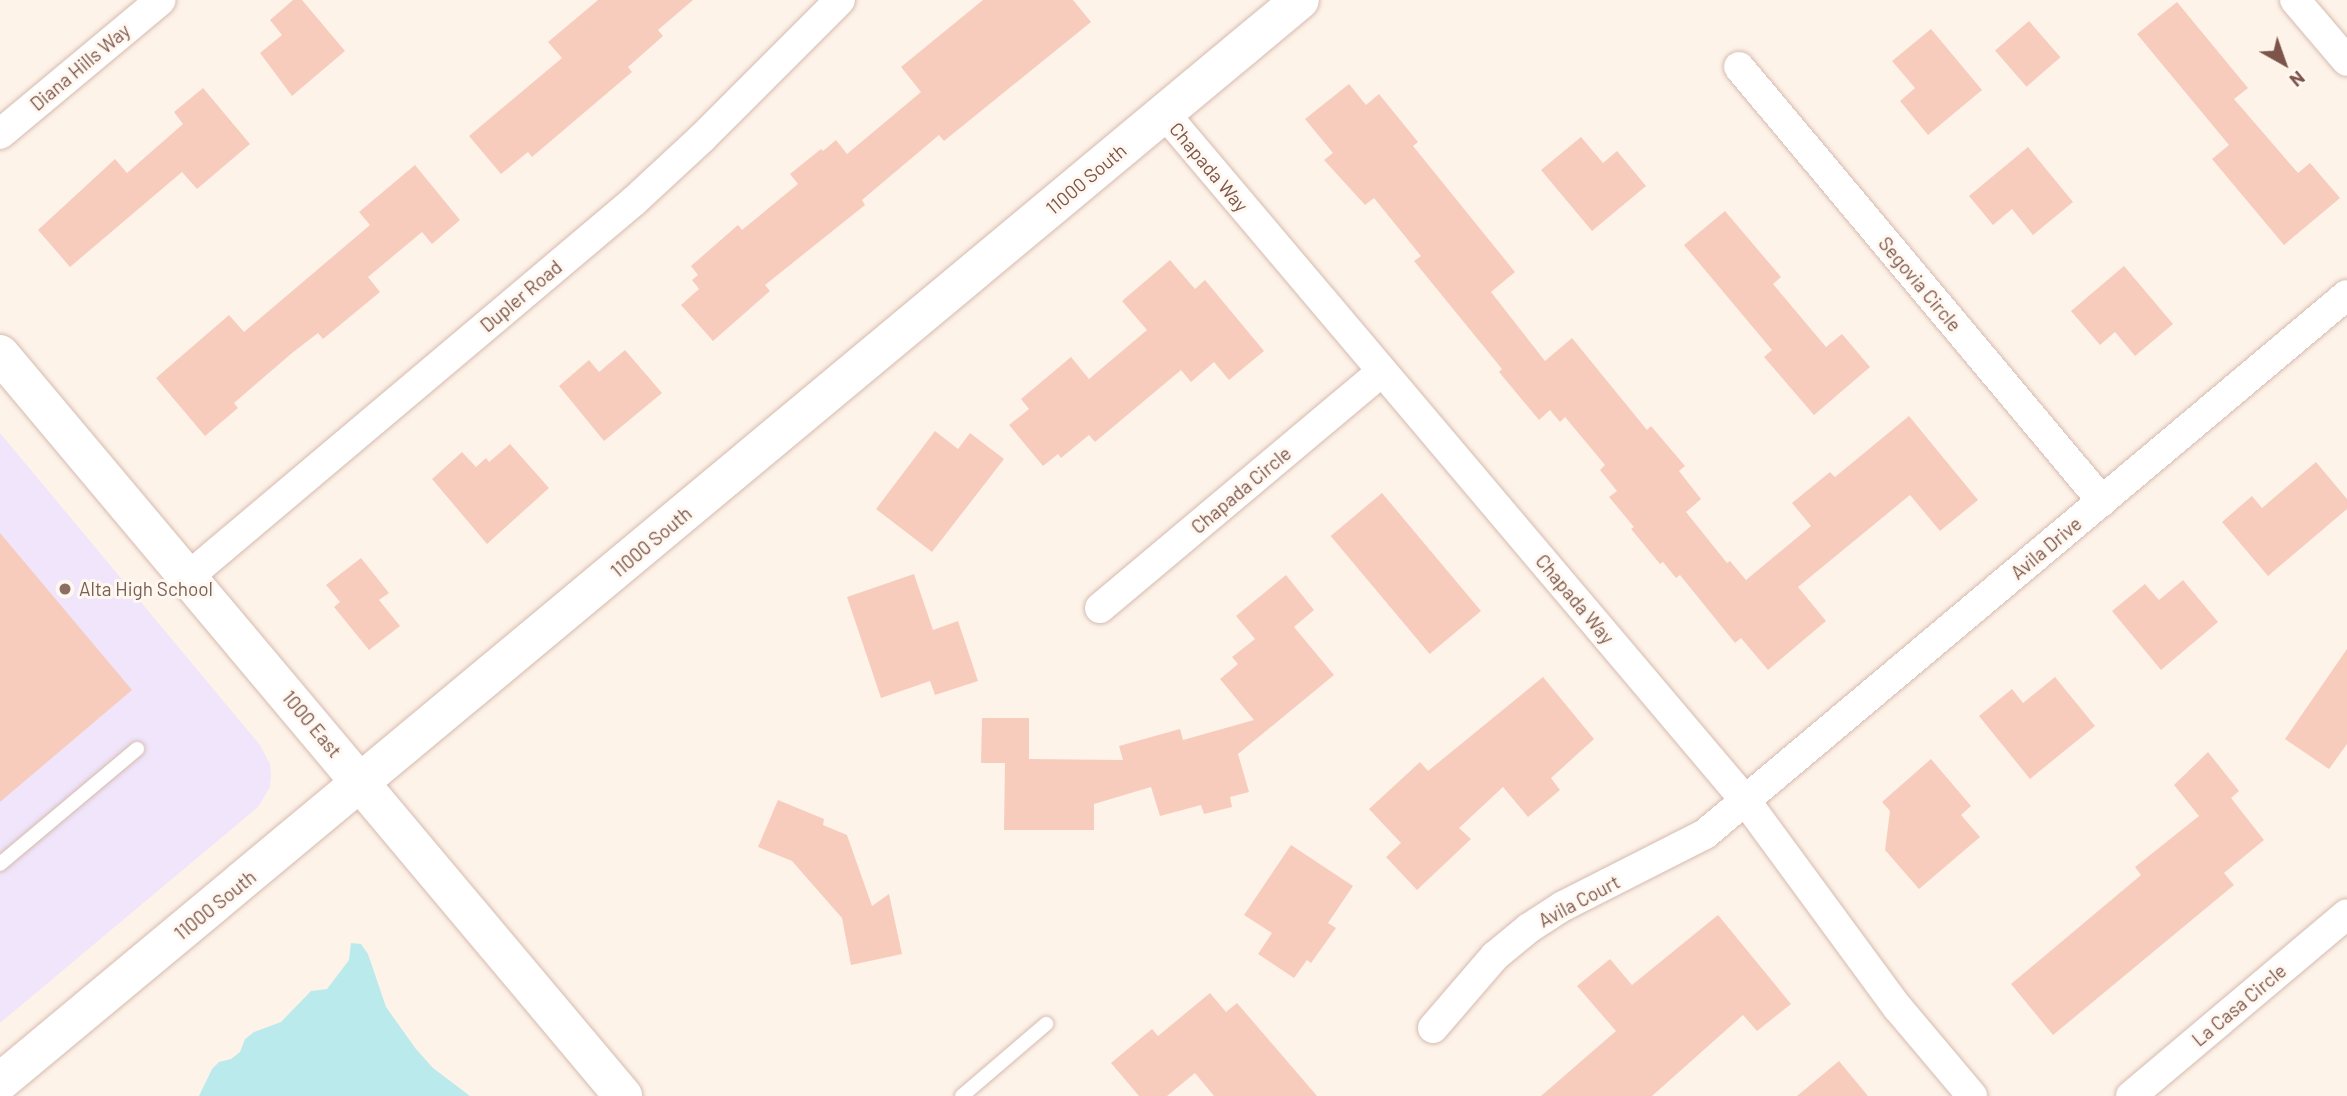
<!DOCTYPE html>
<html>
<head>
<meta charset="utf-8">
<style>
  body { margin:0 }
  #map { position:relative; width:2347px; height:1096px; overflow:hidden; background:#fef3e9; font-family:Barlow,sans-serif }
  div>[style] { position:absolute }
  .education>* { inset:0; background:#f0e5fb }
  .water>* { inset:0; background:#baeaeb }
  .building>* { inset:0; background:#f7ccbd; transform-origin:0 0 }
  .roads { filter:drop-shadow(0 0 2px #d5bbaf) drop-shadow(0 0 2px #d5bbaf) }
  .lane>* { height:14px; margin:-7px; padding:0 7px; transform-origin:7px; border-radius:7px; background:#fff }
  .street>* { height:30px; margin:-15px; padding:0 15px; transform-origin:15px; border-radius:15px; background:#fff }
  .secondary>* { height:38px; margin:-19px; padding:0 19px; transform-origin:19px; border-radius:19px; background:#fff }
  .dots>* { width:19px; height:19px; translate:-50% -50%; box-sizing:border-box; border:4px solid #fff8f1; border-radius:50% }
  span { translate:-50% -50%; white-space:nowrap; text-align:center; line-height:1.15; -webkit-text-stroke:6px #fff8f1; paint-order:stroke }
  .street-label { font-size:19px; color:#7c5449 }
  .education-label { font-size:19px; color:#785e54 }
  .left { translate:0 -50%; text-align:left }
  .north { position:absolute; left:2249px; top:28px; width:70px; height:70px; -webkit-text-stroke:5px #fff8f1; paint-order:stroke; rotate:140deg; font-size:19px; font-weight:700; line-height:28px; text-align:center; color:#7c5449 }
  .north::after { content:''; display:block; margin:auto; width:24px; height:32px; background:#7c5449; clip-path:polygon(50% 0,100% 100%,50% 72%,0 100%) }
</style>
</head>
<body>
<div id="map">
  <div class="education">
    <i style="clip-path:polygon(0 433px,260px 745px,270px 764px,271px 776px,270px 787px,258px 807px,0 1023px)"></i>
  </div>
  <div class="water">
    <i style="clip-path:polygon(351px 943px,361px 944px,368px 954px,386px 1007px,416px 1049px,433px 1068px,470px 1096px,199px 1096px,212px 1069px,219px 1062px,231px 1059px,240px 1052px,245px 1039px,254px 1032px,281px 1022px,311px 991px,327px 989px,349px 960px)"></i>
  </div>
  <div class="building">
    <i style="clip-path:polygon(293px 0,302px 0,345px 51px,292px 96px,260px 53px,282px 35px,270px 20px)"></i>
    <i style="clip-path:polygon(598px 0,693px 0,658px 30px,663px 36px,628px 67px,632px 72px,532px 157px,528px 152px,501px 174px,469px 136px,562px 58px,548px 42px)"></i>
    <i style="clip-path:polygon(983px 0,1073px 0,1091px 22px,944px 141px,939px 135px,862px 200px,865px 205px,765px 285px,770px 291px,713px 341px,681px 305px,699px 289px,692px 280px,698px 275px,691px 266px,738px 225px,742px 230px,798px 184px,790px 174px,821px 149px,823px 151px,836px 140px,847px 154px,921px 92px,901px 67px)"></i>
    <i style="clip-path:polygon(2177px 2px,2248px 88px,2234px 99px,2298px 173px,2310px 163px,2340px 198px,2284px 245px,2212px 159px,2229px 145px,2137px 34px)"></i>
    <i style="left:2029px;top:21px;width:48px;height:45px;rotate:49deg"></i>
    <i style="clip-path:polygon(1931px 29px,1982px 90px,1928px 135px,1900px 101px,1915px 88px,1892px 61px)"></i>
    <i style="clip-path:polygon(1349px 84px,1366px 105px,1379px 94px,1418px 142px,1413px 146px,1515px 272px,1491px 292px,1545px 361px,1572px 338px,1647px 430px,1651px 426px,1685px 466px,1679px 471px,1701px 499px,1686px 512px,1727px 563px,1730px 561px,1746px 580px,1811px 526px,1792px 503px,1830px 472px,1835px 477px,1909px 416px,1978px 500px,1940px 531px,1910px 495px,1798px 587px,1826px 621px,1768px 670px,1741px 638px,1735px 643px,1680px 575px,1676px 578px,1663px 562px,1660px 564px,1631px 529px,1634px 527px,1609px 497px,1617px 491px,1600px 470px,1605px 465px,1565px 417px,1560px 422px,1550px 410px,1539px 420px,1499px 372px,1502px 369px,1414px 261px,1421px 256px,1374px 198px,1365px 205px,1324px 160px,1333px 153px,1305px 119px)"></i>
    <i style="clip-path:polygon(203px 88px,250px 144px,197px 189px,182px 172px,70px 267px,38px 230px,115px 159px,127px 173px,183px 124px,174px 112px)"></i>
    <i style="clip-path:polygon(1581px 137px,1603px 163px,1617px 151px,1646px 186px,1592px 231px,1541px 170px)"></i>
    <i style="clip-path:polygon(2028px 147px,2073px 202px,2033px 235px,2012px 209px,1993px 225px,1969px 196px)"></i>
    <i style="clip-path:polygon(415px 165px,460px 220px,432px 244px,422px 232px,368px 277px,380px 292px,323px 339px,318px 333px,292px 353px,234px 403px,238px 408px,205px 436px,156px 378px,229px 315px,244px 332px,370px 225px,359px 212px)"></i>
    <i style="clip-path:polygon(1725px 211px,1781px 277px,1773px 284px,1826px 347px,1842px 334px,1870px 367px,1814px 415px,1764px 357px,1772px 350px,1684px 245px)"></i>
    <i style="clip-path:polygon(1170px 260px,1195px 289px,1205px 280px,1264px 351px,1229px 380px,1214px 362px,1191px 382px,1181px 370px,1095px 442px,1089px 435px,1061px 458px,1058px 454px,1043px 466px,1009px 425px,1029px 409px,1021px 399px,1071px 357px,1089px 379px,1147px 330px,1122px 301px)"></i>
    <i style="clip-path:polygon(2124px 266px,2173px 324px,2135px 356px,2115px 332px,2100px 345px,2071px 311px)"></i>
    <i style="clip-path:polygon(625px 350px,662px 393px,604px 441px,559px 386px,589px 360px,599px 372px)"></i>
    <i style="clip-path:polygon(935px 431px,958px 449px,970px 433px,1004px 459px,932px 552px,876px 509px)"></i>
    <i style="clip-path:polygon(510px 444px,549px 488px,487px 544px,432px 479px,462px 452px,476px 467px,486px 458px,489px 462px)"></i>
    <i style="clip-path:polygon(2316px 462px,2347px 499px,2347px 509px,2268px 576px,2222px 522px,2252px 496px,2262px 508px)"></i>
    <i style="left:1382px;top:493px;width:154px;height:67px;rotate:50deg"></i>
    <i style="clip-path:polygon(0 533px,132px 690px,0 802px)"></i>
    <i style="clip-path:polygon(361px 558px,389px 593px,379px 600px,400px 626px,369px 650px,334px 607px,340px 602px,326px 585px)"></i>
    <i style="clip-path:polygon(914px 574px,933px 630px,958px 621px,978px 681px,935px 695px,930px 681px,881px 698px,847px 597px)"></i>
    <i style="clip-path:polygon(1286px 575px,1314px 610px,1294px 627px,1334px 675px,1238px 754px,1249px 792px,1230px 797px,1232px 807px,1204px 814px,1201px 805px,1160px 816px,1151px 787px,1094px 804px,1094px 830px,1004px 830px,1005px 763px,981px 763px,982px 718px,1029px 718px,1029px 759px,1123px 760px,1119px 746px,1180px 729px,1183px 740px,1254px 720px,1220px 679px,1238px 664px,1232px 657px,1255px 639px,1236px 616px)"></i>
    <i style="clip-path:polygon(2183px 580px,2218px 622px,2161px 670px,2112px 611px,2145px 584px,2159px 600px)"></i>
    <i style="clip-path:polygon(2347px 649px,2347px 744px,2329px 769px,2285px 739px)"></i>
    <i style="clip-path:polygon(1543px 677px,1594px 739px,1551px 778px,1560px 790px,1528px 817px,1503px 787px,1459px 828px,1471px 839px,1417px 890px,1386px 857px,1401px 843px,1369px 809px,1420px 762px,1428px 771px)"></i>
    <i style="clip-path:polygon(2055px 677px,2095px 726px,2030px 779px,1979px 716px,2012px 689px,2023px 703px)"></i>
    <i style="clip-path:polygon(2208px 752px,2239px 791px,2231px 798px,2264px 840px,2224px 873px,2234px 885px,2053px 1035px,2011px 984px,2141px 875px,2135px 867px,2199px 816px,2174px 785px)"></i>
    <i style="clip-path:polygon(1931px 759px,1971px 806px,1961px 815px,1980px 837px,1919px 889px,1885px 850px,1890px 811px,1882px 802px)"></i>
    <i style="clip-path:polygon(778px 800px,824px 819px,823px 825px,847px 835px,872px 906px,889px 894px,902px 954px,851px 965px,842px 918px,792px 861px,758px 847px)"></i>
    <i style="clip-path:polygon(1291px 845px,1353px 886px,1328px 923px,1336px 928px,1311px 963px,1307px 960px,1294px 978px,1258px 954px,1272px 933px,1244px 915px)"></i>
    <i style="clip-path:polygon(1718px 915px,1791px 1004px,1757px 1031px,1743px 1015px,1652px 1096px,1541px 1096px,1616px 1031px,1577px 986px,1610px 959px,1632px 985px)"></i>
    <i style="clip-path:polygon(1210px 993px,1226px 1012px,1237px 1003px,1317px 1096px,1214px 1096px,1195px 1073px,1167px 1096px,1139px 1096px,1111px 1063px,1152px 1029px,1158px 1036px)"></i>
    <i style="clip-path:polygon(1839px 1061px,1868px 1096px,1797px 1096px)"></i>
  </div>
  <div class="roads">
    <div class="lane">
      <i style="left:0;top:864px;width:179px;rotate:-40deg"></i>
      <i style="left:962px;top:1096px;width:111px;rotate:-40.6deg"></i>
    </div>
    <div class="street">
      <i style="left:2295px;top:0;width:80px;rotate:49.6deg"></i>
      <i style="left:1739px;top:67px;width:566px;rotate:50.09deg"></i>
      <i style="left:1165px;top:114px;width:898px;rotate:49.79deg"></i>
      <i style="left:1745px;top:800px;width:258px;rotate:53.7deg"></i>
      <i style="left:1898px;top:1008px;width:115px;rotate:49.9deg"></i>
      <i style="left:0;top:134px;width:209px;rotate:-39.8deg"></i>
      <i style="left:188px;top:577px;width:583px;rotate:-40.13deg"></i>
      <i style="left:634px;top:201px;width:93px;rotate:-42.8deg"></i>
      <i style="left:702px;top:138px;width:195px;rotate:-45deg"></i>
      <i style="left:1100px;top:608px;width:368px;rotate:-40deg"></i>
      <i style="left:1433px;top:1028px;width:95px;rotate:-49.3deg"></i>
      <i style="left:1495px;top:956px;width:44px;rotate:-39.5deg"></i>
      <i style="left:1529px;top:928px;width:40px;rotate:-32.9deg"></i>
      <i style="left:1563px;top:906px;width:159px;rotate:-26.9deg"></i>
      <i style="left:1705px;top:834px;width:838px;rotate:-40.02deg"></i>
      <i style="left:2131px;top:1096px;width:282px;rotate:-40.1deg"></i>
    </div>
    <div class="secondary">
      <i style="left:0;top:354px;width:969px;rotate:49.98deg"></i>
      <i style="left:0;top:1082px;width:1691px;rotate:-39.77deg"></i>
    </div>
  </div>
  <div class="dots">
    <i style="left:65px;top:589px;background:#8d6e63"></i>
  </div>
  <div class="street-label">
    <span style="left:80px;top:67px;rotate:-40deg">Diana Hills Way</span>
    <span style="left:1209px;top:167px;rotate:50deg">Chapada Way</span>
    <span style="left:1086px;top:179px;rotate:-40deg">11000 South</span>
    <span style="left:1920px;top:284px;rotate:50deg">Segovia Circle</span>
    <span style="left:521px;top:296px;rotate:-40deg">Dupler Road</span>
    <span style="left:1241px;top:490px;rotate:-40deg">Chapada Circle</span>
    <span style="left:651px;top:542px;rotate:-40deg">11000 South</span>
    <span style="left:2046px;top:548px;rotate:-40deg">Avila Drive</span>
    <span style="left:1575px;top:599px;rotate:50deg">Chapada Way</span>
    <span style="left:312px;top:724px;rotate:50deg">1000 East</span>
    <span style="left:1579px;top:901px;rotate:-28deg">Avila Court</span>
    <span style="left:215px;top:905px;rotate:-39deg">11000 South</span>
    <span style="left:2239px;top:1005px;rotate:-40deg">La Casa Circle</span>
  </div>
  <div class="education-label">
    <span class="left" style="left:79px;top:589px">Alta High School</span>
  </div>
  <div class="north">N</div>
</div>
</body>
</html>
